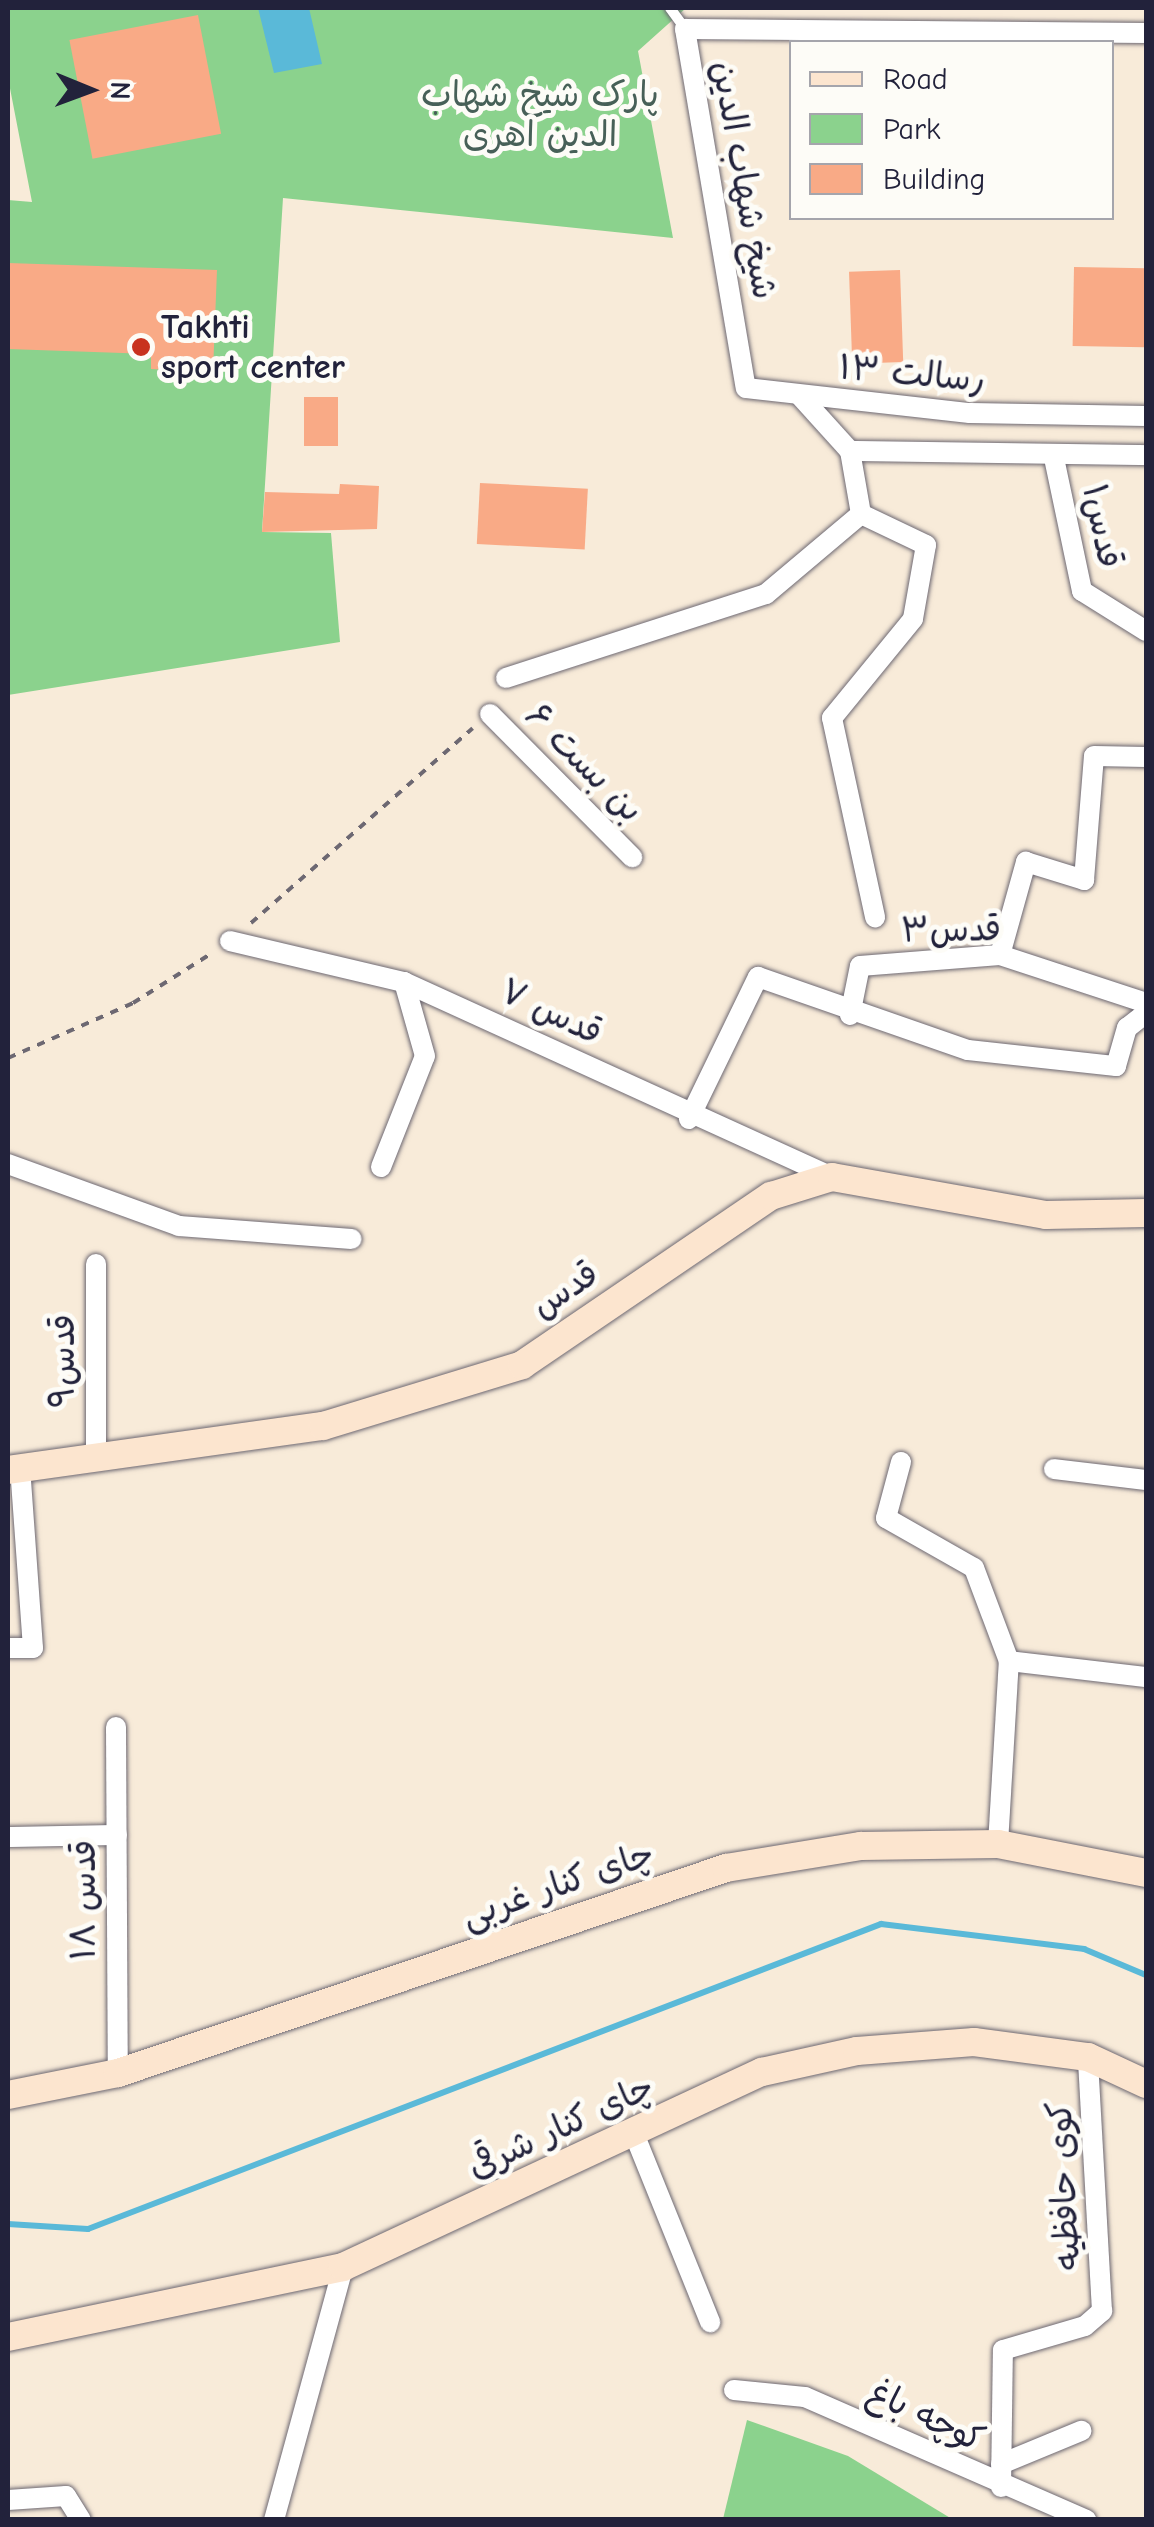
<!DOCTYPE html>
<html>
<head>
<meta charset="utf-8">
<style>
  body { margin:0 }
  #map { position:relative; width:1154px; height:2527px; overflow:hidden; background:#f8ebd9; font-family:"Comic Neue","Playpen Sans Arabic",sans-serif }
  div>[style] { position:absolute }
  .green>* { inset:0; background:#8bd28d }
  .water>* { inset:0; background:#5ab9d8 }
  .stream>* { height:6px; margin:-3px; padding:0 3px; transform-origin:3px; border-radius:3px; background:#5ab9d8 }
  .building>* { inset:0; background:#f9aa86; transform-origin:0 0 }
  .path>* { height:4px; margin-top:-2px; transform-origin:0; background:repeating-linear-gradient(90deg,#6d6872 0 8px,transparent 0 16px) }
  .roads { filter:drop-shadow(0 0 2px #6d6872) drop-shadow(0 0 2px #6d6872) }
  .lane>* { height:10px; margin:-5px; padding:0 5px; transform-origin:5px; border-radius:5px; background:#fff }
  .street>* { height:20px; margin:-10px; padding:0 10px; transform-origin:10px; border-radius:10px; background:#fff }
  .secondary>* { height:28px; margin:-14px; padding:0 14px; transform-origin:14px; border-radius:14px; background:#fce5cf }
  .dots>* { width:28px; height:28px; translate:-50% -50%; box-sizing:border-box; border:5px solid #fdfcf7; border-radius:50% }
  span { translate:-50% -50%; white-space:nowrap; text-align:center; line-height:1.15; -webkit-text-stroke:10px #fdfcf7; paint-order:stroke }
  .park-label { font-size:35px; color:#476058 }
  .street-label { font-size:35px; color:#22223b }
  .poi-label { font-size:35px; color:#22223b; font-weight:700 }
  .left { translate:0 -50%; text-align:left }
  .frame { position:absolute; inset:0; border:10px solid #22223b; pointer-events:none }
  .legend { position:absolute; left:789px; top:40px; width:325px; height:180px; box-sizing:border-box; background:#fdfcf7; border:2px solid #a5a5ac; margin:0; padding:12px 18px; list-style:none; font-size:30px; color:#22223b }
  .legend li { display:flex; align-items:center; gap:20px; height:50px }
  .legend b { width:50px; border:2px solid #a5a5ac }
  .north { position:absolute; left:40px; top:40px; width:100px; height:100px; -webkit-text-stroke:8px #fdfcf7; paint-order:stroke; rotate:91deg; font-size:28px; font-weight:700; line-height:40px; text-align:center; color:#22223b }
  .north::after { content:''; display:block; margin:auto; width:35px; height:45px; background:#22223b; clip-path:polygon(50% 0,100% 100%,50% 72%,0 100%) }
</style>
</head>
<body>
<div id="map">
  <div class="green">
    <i style="clip-path:polygon(8px 8px,686px 8px,638px 51px,673px 238px,283px 198px,262px 532px,331px 533px,340px 642px,8px 695px,8px 200px,32px 202px,8px 78px)"></i>
    <i style="clip-path:polygon(747px 2420px,848px 2456px,952px 2519px,723px 2519px)"></i>
  </div>
  <div class="water">
    <i style="clip-path:polygon(258px 8px,309px 8px,322px 64px,274px 73px)"></i>
  </div>
  <div class="stream">
    <i style="left:8px;top:2224px;width:80px;rotate:3.6deg"></i>
    <i style="left:88px;top:2229px;width:850px;rotate:-21.04deg"></i>
    <i style="left:881px;top:1924px;width:205px;rotate:7deg"></i>
    <i style="left:1084px;top:1949px;width:67px;rotate:22.8deg"></i>
  </div>
  <div class="building">
    <i style="left:198px;top:15px;width:121px;height:131px;rotate:79deg"></i>
    <i style="clip-path:polygon(8px 263px,217px 270px,213px 372px,151px 369px,151px 354px,8px 349px)"></i>
    <i style="left:1074px;top:267px;width:72px;height:79px;rotate:1deg"></i>
    <i style="left:900px;top:270px;width:92px;height:51px;rotate:88deg"></i>
    <i style="left:304px;top:397px;width:34px;height:49px"></i>
    <i style="left:480px;top:483px;width:108px;height:61px;rotate:3deg"></i>
    <i style="clip-path:polygon(340px 484px,379px 486px,377px 529px,262px 532px,265px 492px,339px 494px)"></i>
  </div>
  <div class="path">
    <i style="left:251px;top:923px;width:295px;rotate:-41.3deg"></i>
    <i style="left:8px;top:1058px;width:137px;rotate:-23.7deg"></i>
    <i style="left:133px;top:1003px;width:93px;rotate:-32.3deg"></i>
  </div>
  <div class="roads">
    <div class="lane">
      <i style="left:670px;top:8px;width:26px;rotate:54deg"></i>
    </div>
    <div class="street">
      <i style="left:1146px;top:33px;width:461px;rotate:-179.5deg"></i>
      <i style="left:685px;top:29px;width:364px;rotate:80.4deg"></i>
      <i style="left:746px;top:388px;width:225px;rotate:6.4deg"></i>
      <i style="left:970px;top:413px;width:176px;rotate:1deg"></i>
      <i style="left:801px;top:397px;width:73px;rotate:47.8deg"></i>
      <i style="left:850px;top:451px;width:296px;rotate:0.8deg"></i>
      <i style="left:1054px;top:458px;width:136px;rotate:78.1deg"></i>
      <i style="left:1082px;top:591px;width:75px;rotate:32deg"></i>
      <i style="left:861px;top:514px;width:72px;rotate:25.5deg"></i>
      <i style="left:926px;top:545px;width:75px;rotate:100deg"></i>
      <i style="left:913px;top:619px;width:128px;rotate:129.3deg"></i>
      <i style="left:832px;top:718px;width:204px;rotate:77.8deg"></i>
      <i style="left:506px;top:678px;width:273px;rotate:-17.9deg"></i>
      <i style="left:766px;top:594px;width:124px;rotate:-40.1deg"></i>
      <i style="left:861px;top:514px;width:64px;rotate:-99.9deg"></i>
      <i style="left:490px;top:714px;width:202px;rotate:45.2deg"></i>
      <i style="left:230px;top:941px;width:179px;rotate:13.3deg"></i>
      <i style="left:404px;top:982px;width:470px;rotate:24.5deg"></i>
      <i style="left:1000px;top:955px;width:97px;rotate:-74.4deg"></i>
      <i style="left:1026px;top:862px;width:61px;rotate:17.2deg"></i>
      <i style="left:1084px;top:880px;width:124px;rotate:-85.4deg"></i>
      <i style="left:1094px;top:756px;width:52px;rotate:1.1deg"></i>
      <i style="left:850px;top:1015px;width:50px;rotate:-78.5deg"></i>
      <i style="left:860px;top:966px;width:140px;rotate:-4.5deg"></i>
      <i style="left:1000px;top:955px;width:154px;rotate:18.2deg"></i>
      <i style="left:689px;top:1119px;width:158px;rotate:-64.1deg"></i>
      <i style="left:758px;top:977px;width:222px;rotate:19.2deg"></i>
      <i style="left:968px;top:1050px;width:149px;rotate:6.2deg"></i>
      <i style="left:1116px;top:1066px;width:40px;rotate:-74deg"></i>
      <i style="left:1127px;top:1028px;width:24px;rotate:-38deg"></i>
      <i style="left:8px;top:1164px;width:182px;rotate:19.9deg"></i>
      <i style="left:179px;top:1226px;width:173px;rotate:4.3deg"></i>
      <i style="left:381px;top:1167px;width:119px;rotate:-68.4deg"></i>
      <i style="left:425px;top:1056px;width:77px;rotate:-105.8deg"></i>
      <i style="left:96px;top:1264px;width:193px;rotate:90deg"></i>
      <i style="left:901px;top:1462px;width:58px;rotate:105deg"></i>
      <i style="left:886px;top:1518px;width:101px;rotate:29.6deg"></i>
      <i style="left:974px;top:1568px;width:99px;rotate:69.4deg"></i>
      <i style="left:1009px;top:1661px;width:138px;rotate:6.7deg"></i>
      <i style="left:1054px;top:1469px;width:93px;rotate:6.8deg"></i>
      <i style="left:8px;top:1648px;width:25px"></i>
      <i style="left:33px;top:1648px;width:180px;rotate:-94.1deg"></i>
      <i style="left:116px;top:1727px;width:346px;rotate:89.7deg"></i>
      <i style="left:8px;top:1837px;width:109px;rotate:-1.1deg"></i>
      <i style="left:998px;top:1844px;width:183px;rotate:-86.6deg"></i>
      <i style="left:635px;top:2136px;width:201px;rotate:68deg"></i>
      <i style="left:734px;top:2390px;width:71px;rotate:5.6deg"></i>
      <i style="left:805px;top:2397px;width:307px;rotate:23.6deg"></i>
      <i style="left:1001px;top:2464px;width:87px;rotate:-22.4deg"></i>
      <i style="left:1001px;top:2487px;width:137px;rotate:-89.2deg"></i>
      <i style="left:1003px;top:2350px;width:85px;rotate:-16.3deg"></i>
      <i style="left:1085px;top:2326px;width:23px;rotate:-41deg"></i>
      <i style="left:1102px;top:2311px;width:254px;rotate:-93.2deg"></i>
      <i style="left:8px;top:2500px;width:58px;rotate:-3.9deg"></i>
      <i style="left:66px;top:2496px;width:28px;rotate:58deg"></i>
      <i style="left:274px;top:2520px;width:262px;rotate:-74.7deg"></i>
    </div>
    <div class="secondary">
      <i style="left:8px;top:1470px;width:318px;rotate:-8deg"></i>
      <i style="left:323px;top:1426px;width:208px;rotate:-17deg"></i>
      <i style="left:522px;top:1365px;width:301px;rotate:-34.2deg"></i>
      <i style="left:771px;top:1196px;width:64px;rotate:-17.3deg"></i>
      <i style="left:832px;top:1177px;width:217px;rotate:10.1deg"></i>
      <i style="left:1046px;top:1215px;width:100px;rotate:-1.1deg"></i>
      <i style="left:8px;top:2095px;width:112px;rotate:-11.3deg"></i>
      <i style="left:118px;top:2073px;width:642px;rotate:-18.63deg"></i>
      <i style="left:726px;top:1868px;width:137px;rotate:-9.3deg"></i>
      <i style="left:861px;top:1846px;width:137px;rotate:-0.8deg"></i>
      <i style="left:998px;top:1844px;width:151px;rotate:11.1deg"></i>
      <i style="left:8px;top:2337px;width:342px;rotate:-11.8deg"></i>
      <i style="left:343px;top:2267px;width:462px;rotate:-25deg"></i>
      <i style="left:762px;top:2072px;width:97px;rotate:-12.5deg"></i>
      <i style="left:857px;top:2051px;width:117px;rotate:-4.4deg"></i>
      <i style="left:974px;top:2042px;width:115px;rotate:7.5deg"></i>
      <i style="left:1088px;top:2057px;width:64px;rotate:25deg"></i>
    </div>
  </div>
  <div class="dots">
    <i style="left:141px;top:347px;background:#c8321e"></i>
  </div>
  <div class="park-label">
    <span style="left:540px;top:115px">پارک شیخ شهاب<br>الدین اهری</span>
  </div>
  <div class="street-label">
    <span style="left:744px;top:180px;rotate:80deg">شیخ شهاب الدین</span>
    <span style="left:912px;top:374px;rotate:5deg">رسالت ۱۳</span>
    <span style="left:1102px;top:526px;rotate:78deg">قدس۱</span>
    <span style="left:584px;top:763px;rotate:45deg">بن بست ۶</span>
    <span style="left:951px;top:930px;rotate:-1deg">قدس۳</span>
    <span style="left:551px;top:1012px;rotate:25deg">قدس ۷</span>
    <span style="left:565px;top:1290px;rotate:-34deg">قدس</span>
    <span style="left:63px;top:1361px;rotate:-90deg">قدس۹</span>
    <span style="left:558px;top:1885px;rotate:-19deg">چای کنار غربی</span>
    <span style="left:84px;top:1900px;rotate:-90deg">قدس ۱۸</span>
    <span style="left:561px;top:2127px;rotate:-25deg">چای کنار شرقی</span>
    <span style="left:1064px;top:2186px;rotate:-93deg">کوی حافظیه</span>
    <span style="left:926px;top:2416px;rotate:25deg">کوچه باغ</span>
  </div>
  <div class="poi-label">
    <span class="left" style="left:161px;top:347px">Takhti<br>sport center</span>
  </div>
  <div class="frame"></div>
  <ul class="legend">
  <li><b style="height:12px;background:#fce5cf"></b>Road</li>
  <li><b style="height:28px;background:#8bd28d"></b>Park</li>
  <li><b style="height:28px;background:#f9aa86"></b>Building</li>
  </ul>
  <div class="north">N</div>
</div>
</body>
</html>
